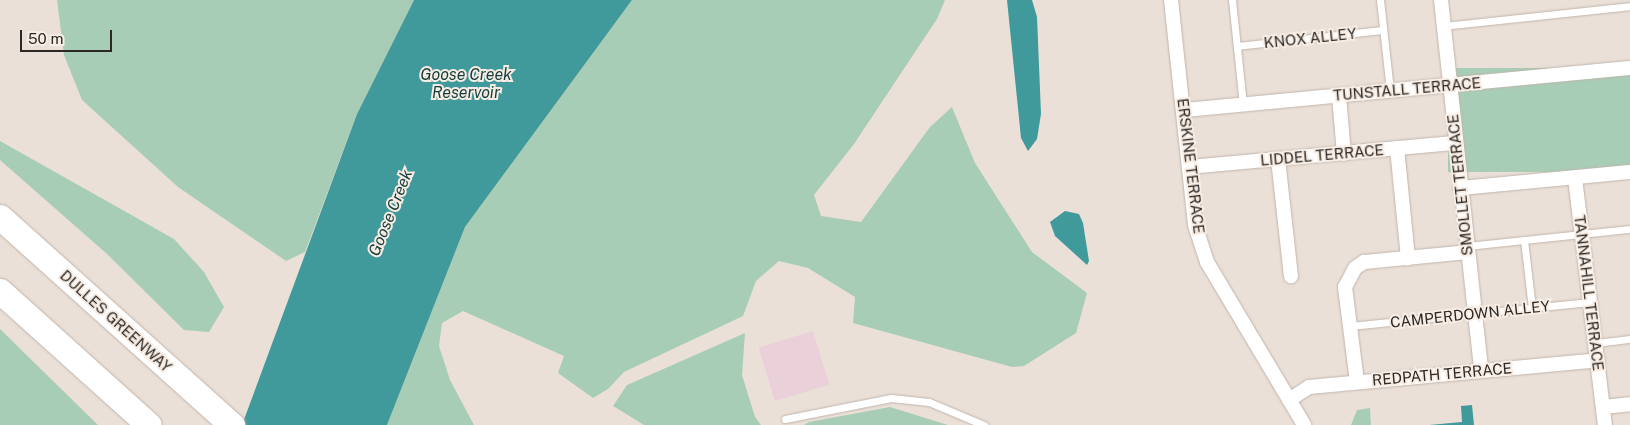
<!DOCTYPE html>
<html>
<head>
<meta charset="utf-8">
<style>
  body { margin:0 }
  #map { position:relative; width:1630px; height:425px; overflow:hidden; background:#ebe0d7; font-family:"Public Sans",sans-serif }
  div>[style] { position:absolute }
  .industrial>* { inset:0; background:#ead0d8; transform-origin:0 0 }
  .green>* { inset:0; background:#a8cdb6; transform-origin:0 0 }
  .water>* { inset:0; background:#409a9b }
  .roads { filter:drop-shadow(0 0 1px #c0b5ad) drop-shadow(0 0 1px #c0b5ad) }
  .service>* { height:7px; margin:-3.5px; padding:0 3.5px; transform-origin:3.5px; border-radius:3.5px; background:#fff }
  .minor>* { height:14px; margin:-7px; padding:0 7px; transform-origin:7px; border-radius:7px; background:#fff }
  .motorway>* { height:25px; margin:-12.5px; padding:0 12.5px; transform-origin:12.5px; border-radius:12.5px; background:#fff }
  span { translate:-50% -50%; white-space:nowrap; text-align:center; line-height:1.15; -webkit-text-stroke:4px #f8ede4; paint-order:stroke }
  .street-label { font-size:15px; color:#2c2825 }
  .water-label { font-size:16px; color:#143e3e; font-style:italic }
  .scale { position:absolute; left:20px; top:30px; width:92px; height:22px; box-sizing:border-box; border:2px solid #2c2825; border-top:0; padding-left:6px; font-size:15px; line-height:18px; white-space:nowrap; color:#2c2825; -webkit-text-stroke:4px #f8ede4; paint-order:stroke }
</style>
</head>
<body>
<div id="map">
  <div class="industrial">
    <i style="left:813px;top:331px;width:56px;height:57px;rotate:73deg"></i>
  </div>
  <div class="green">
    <i style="clip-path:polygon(57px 0,414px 0,357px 114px,305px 252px,286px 261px,178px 187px,82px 100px,64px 55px)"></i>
    <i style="clip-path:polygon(632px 0,945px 0,937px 19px,854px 144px,814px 195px,821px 216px,861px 222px,930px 127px,952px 107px,975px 163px,1032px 252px,1087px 293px,1076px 333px,1024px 366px,1012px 367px,853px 323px,855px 297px,808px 268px,779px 261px,756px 281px,743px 316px,624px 372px,608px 389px,593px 398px,558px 373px,564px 356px,463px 311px,442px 323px,439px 346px,450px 380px,474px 425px,387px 425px,465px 227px)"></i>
    <i style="left:1630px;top:68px;width:104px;height:182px;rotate:90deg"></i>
    <i style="clip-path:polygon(0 141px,174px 239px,204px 272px,224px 307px,209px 332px,184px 330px,107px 254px,0 160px)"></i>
    <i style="clip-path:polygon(0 329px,98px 425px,0 425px)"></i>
    <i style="clip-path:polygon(745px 333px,742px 375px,755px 417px,761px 425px,644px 425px,613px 406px,627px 385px)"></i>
    <i style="clip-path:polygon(890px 407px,948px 425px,804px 425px,809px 422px)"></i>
    <i style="clip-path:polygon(1370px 408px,1371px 425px,1351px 425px,1357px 410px)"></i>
  </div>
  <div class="water">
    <i style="clip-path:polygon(414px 0,632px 0,465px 227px,387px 425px,242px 425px,357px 114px)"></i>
    <i style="clip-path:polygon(1007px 0,1032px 0,1037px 17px,1041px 114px,1037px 139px,1028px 151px,1021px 138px)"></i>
    <i style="clip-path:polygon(1065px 211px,1079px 214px,1083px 223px,1089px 261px,1087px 265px,1055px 236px,1050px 222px)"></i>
    <i style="clip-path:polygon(1472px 405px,1474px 425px,1429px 425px,1462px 422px,1461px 406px)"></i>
  </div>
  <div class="roads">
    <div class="service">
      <i style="left:1232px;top:0;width:105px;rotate:84deg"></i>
      <i style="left:1380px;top:0;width:92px;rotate:83.7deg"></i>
      <i style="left:1443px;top:26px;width:188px;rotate:-6.1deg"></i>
      <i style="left:1237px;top:46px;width:147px;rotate:-6.3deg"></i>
      <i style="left:1524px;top:240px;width:68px;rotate:83.3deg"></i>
      <i style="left:1467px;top:246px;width:164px;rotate:-6deg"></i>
      <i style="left:1350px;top:326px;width:241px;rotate:-5.7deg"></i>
      <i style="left:1596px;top:343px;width:34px;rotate:-7deg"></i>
      <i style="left:785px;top:419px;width:108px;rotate:-11.2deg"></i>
      <i style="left:891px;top:398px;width:38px;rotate:6deg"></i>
      <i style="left:929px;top:402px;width:60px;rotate:22.7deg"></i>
    </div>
    <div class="minor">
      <i style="left:1171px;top:0;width:226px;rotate:83.9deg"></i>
      <i style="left:1195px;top:225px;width:39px;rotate:72deg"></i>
      <i style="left:1207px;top:262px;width:190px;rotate:59.2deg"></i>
      <i style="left:1441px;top:0;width:371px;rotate:83.8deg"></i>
      <i style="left:1339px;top:96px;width:58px;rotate:85.1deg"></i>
      <i style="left:1184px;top:110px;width:448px;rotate:-5.4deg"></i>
      <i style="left:1397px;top:148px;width:111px;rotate:84.3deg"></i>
      <i style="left:1278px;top:159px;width:118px;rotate:83.7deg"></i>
      <i style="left:1189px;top:167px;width:267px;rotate:-5.2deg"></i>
      <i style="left:1575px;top:178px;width:249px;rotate:83.1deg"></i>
      <i style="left:1460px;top:188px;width:171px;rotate:-5.4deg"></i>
      <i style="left:1357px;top:382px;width:96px;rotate:-97.2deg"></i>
      <i style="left:1345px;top:287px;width:21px;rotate:-62deg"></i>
      <i style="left:1355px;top:268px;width:11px;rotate:-34deg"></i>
      <i style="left:1364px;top:262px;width:104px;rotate:-5.5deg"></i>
      <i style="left:1289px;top:400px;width:24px;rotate:-33deg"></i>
      <i style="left:1309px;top:387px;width:290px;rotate:-5.3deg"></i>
      <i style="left:1603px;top:407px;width:27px;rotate:-6deg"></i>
    </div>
    <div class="motorway">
      <i style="left:0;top:217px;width:312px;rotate:41.9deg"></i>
      <i style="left:0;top:291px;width:200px;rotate:42deg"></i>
    </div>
  </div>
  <div class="street-label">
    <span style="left:1310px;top:38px;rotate:-6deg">KNOX ALLEY</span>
    <span style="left:1407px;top:89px;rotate:-5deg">TUNSTALL TERRACE</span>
    <span style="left:1322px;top:155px;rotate:-5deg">LIDDEL TERRACE</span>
    <span style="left:1191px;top:166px;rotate:83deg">ERSKINE TERRACE</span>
    <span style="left:1460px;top:185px;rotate:-96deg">SMOLLET TERRACE</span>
    <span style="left:1589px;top:293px;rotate:83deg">TANNAHILL TERRACE</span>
    <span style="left:1470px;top:314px;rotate:-6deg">CAMPERDOWN ALLEY</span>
    <span style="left:116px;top:321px;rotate:42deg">DULLES GREENWAY</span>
    <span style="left:1442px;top:374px;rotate:-5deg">REDPATH TERRACE</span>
  </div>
  <div class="water-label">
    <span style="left:466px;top:84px">Goose Creek<br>Reservoir</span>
    <span style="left:391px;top:213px;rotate:-68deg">Goose Creek</span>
  </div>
  <div class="scale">50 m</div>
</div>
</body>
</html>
